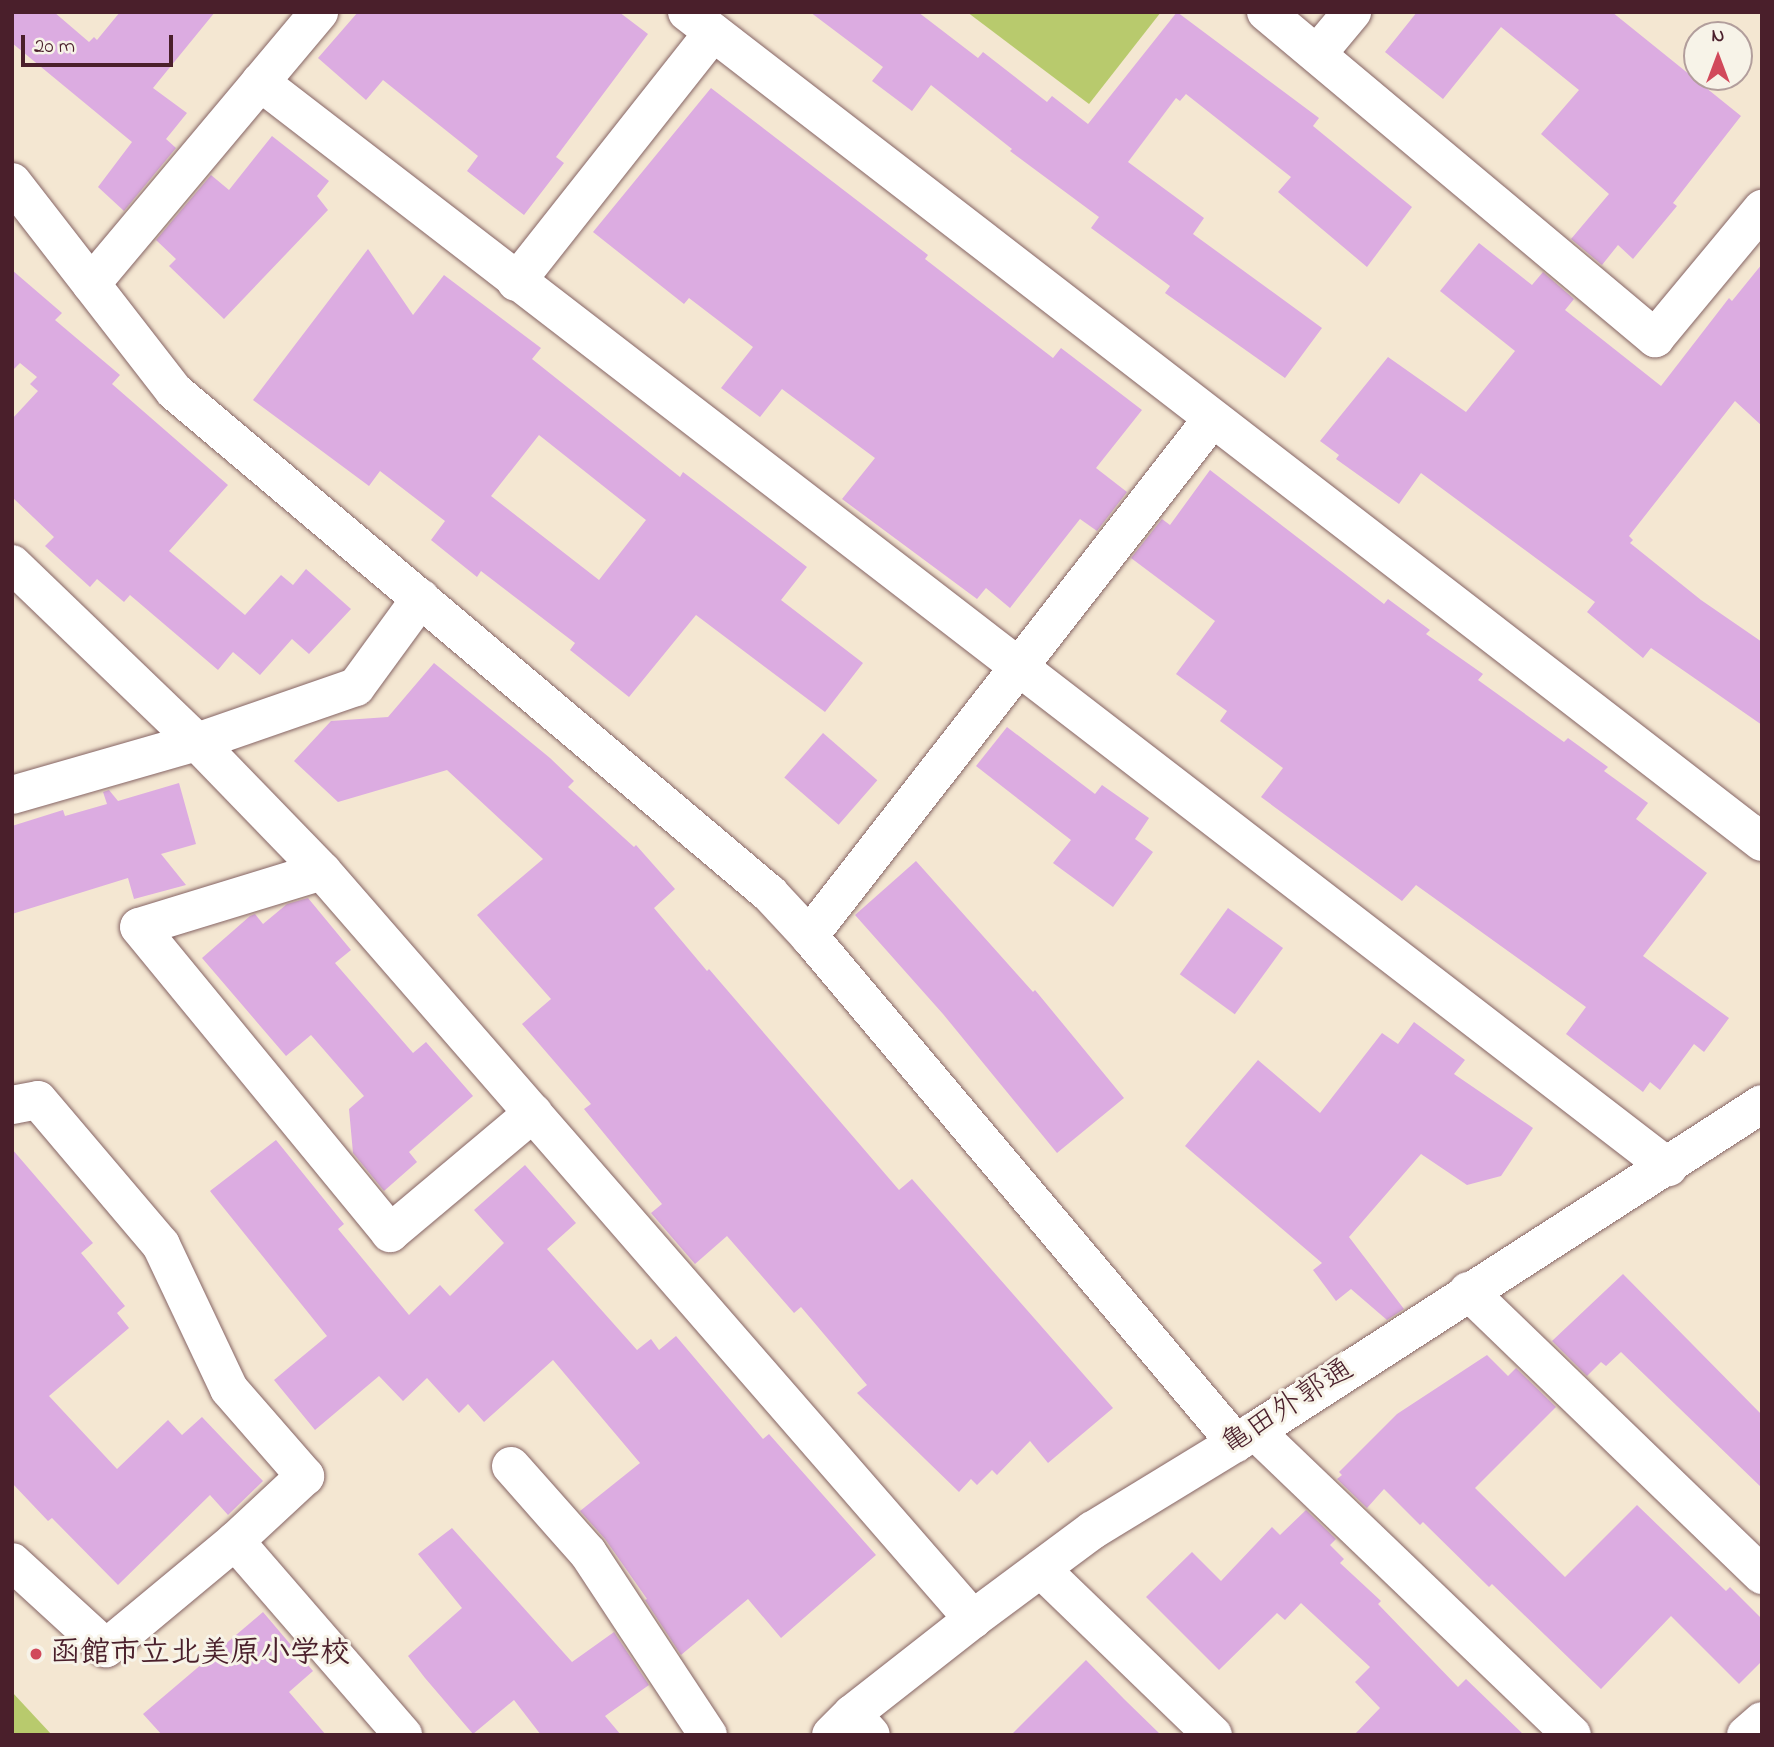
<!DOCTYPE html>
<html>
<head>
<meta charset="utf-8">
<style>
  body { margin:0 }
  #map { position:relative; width:1774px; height:1747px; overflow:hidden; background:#f4e7d2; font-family:"Indie Flower","Klee One",sans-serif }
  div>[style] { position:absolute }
  .green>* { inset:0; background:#b8ca6d }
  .building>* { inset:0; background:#dcace1; transform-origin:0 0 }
  .roads { filter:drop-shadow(0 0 2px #866565) drop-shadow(0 0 2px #866565) }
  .minor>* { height:38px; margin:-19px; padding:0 19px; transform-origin:19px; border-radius:19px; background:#fff }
  .tertiary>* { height:38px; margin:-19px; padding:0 19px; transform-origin:19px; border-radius:19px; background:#fff }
  .dots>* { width:19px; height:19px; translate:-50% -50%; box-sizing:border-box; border:4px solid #f7f3e8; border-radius:50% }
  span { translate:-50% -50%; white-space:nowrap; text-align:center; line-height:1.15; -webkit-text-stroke:6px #f7f3e8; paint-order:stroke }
  .street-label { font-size:30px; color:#4a1f2b }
  .poi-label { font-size:30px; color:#4a1f2b; font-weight:700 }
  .left { translate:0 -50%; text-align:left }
  .frame { position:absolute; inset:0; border:14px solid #4a1f2b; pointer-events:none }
  .north { position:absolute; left:1683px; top:21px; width:70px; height:70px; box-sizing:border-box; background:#f7f3e8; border:2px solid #b29e9c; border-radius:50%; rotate:0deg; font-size:19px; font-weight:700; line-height:28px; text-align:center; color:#4a1f2b }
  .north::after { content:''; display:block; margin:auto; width:24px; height:32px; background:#d1495b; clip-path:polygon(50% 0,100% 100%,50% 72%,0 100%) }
  .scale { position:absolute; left:21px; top:35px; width:152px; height:32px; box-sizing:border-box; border:4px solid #4a1f2b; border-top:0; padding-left:9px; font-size:21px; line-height:24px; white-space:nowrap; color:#4a1f2b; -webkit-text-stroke:5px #f7f3e8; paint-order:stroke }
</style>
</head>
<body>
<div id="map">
  <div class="green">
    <i style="clip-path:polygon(967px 12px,1161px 12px,1089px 104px)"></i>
    <i style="clip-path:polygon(12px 1692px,52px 1735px,12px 1735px)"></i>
  </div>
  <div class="building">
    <i style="clip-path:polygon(12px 12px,54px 12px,89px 42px,94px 37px,97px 40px,120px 12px,215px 12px,153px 88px,187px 113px,166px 139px,176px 148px,124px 211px,98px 187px,132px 142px,12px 43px)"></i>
    <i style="clip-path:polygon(358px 12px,619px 12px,648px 34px,556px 157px,564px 163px,524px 215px,467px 171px,478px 156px,383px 80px,366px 100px,318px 58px)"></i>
    <i style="clip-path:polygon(810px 12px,918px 12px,978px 58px,983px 52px,1047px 102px,1052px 96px,1088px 124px,1177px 12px,1319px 118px,1313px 126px,1412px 207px,1367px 267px,1278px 192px,1291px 177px,1186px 94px,1180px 101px,1176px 98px,1128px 162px,1204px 218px,1193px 234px,1322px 328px,1285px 378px,1165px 293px,1170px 286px,1091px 228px,1099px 217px,1010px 151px,1012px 149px,931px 85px,912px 111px,872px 81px,883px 67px)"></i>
    <i style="clip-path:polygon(1417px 12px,1612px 12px,1741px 116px,1673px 203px,1677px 206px,1633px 259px,1618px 245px,1602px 265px,1571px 239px,1609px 194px,1541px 134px,1579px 90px,1501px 27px,1443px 99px,1385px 52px)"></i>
    <i style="clip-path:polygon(711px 88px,928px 255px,925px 259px,1053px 358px,1061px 348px,1142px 410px,1096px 468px,1127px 492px,1097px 531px,1080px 519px,1010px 608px,986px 588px,977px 599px,842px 499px,875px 458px,782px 389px,760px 417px,721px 388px,753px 347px,689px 298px,684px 304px,593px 232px)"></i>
    <i style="clip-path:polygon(272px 136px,329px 181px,317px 196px,328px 210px,224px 319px,169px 266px,176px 259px,156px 240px,211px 175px,229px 190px)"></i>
    <i style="clip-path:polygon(1479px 243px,1532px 285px,1543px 272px,1574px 299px,1565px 310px,1661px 386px,1729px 298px,1732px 301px,1762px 264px,1762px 426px,1735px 401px,1629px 536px,1633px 540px,1630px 543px,1701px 600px,1762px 642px,1762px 725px,1651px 648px,1643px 658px,1587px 612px,1595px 602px,1421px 473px,1399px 504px,1336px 459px,1339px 455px,1320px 441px,1388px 357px,1466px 412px,1515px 351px,1440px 291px)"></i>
    <i style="clip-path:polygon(evenodd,368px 249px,413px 315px,444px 275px,541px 348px,532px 359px,680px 477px,683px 472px,807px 567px,781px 600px,863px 663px,825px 712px,696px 615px,629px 697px,570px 650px,575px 643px,481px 571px,477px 577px,431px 540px,445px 521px,380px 471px,369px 486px,253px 400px,368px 249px,539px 435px,646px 520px,599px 580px,491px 496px,539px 435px)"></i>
    <i style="clip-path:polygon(12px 270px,62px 313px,55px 320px,120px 375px,112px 384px,228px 485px,169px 551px,245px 615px,281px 575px,293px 585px,306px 569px,351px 609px,309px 654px,292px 639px,260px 675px,233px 652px,218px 670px,130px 595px,124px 602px,97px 579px,90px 587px,45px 546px,54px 537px,12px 497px,12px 419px,38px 391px,30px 384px,37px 377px,20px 363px,12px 371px)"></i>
    <i style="clip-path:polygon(1210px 470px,1384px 604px,1388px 599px,1430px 630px,1426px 634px,1483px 674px,1478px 680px,1564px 742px,1568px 738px,1608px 767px,1604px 771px,1648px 803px,1636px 819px,1707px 873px,1643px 956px,1729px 1018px,1704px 1052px,1694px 1044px,1660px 1090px,1650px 1082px,1643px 1092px,1566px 1034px,1586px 1007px,1416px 885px,1402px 901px,1261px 797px,1283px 768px,1220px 721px,1227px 711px,1176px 674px,1215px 621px,1131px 558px,1162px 519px,1170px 525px)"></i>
    <i style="clip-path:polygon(434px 663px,550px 758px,574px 781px,568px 787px,634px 847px,636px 845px,675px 889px,654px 908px,707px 971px,709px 969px,899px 1190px,912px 1179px,1113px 1408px,1048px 1463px,1030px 1441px,997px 1475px,992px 1470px,977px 1485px,971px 1479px,959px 1492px,857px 1393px,867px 1385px,801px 1307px,794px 1313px,727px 1236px,695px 1264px,651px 1213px,662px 1204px,584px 1109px,591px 1104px,522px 1024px,551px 999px,477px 915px,543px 859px,447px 770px,338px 802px,294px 761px,331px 721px,388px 717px)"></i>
    <i style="clip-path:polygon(1007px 727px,1095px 794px,1102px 785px,1149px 818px,1135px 839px,1153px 852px,1113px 907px,1053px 863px,1071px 840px,976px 766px)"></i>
    <i style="left:823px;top:733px;width:72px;height:59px;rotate:41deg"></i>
    <i style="clip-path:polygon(179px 783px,196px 844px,161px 854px,186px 885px,134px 899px,128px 878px,12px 914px,12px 826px,63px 810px,65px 816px,107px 804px,103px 792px,109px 790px,118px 801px)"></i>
    <i style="clip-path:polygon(916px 861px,1033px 992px,1035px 990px,1124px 1098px,1057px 1153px,943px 1014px,855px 915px)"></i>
    <i style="clip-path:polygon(308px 898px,351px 950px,335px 963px,413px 1053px,426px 1042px,473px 1096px,409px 1152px,417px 1162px,384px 1191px,353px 1153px,349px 1109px,364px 1096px,311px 1035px,286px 1056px,202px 958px,250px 916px,255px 914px,263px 924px,287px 904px)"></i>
    <i style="left:1228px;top:908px;width:68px;height:82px;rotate:36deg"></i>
    <i style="clip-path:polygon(1414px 1022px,1465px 1060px,1454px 1074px,1533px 1128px,1501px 1176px,1467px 1185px,1421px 1154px,1349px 1237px,1404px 1309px,1387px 1320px,1351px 1289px,1336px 1301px,1313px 1270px,1322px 1263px,1185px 1146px,1258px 1060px,1320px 1113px,1382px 1033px,1398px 1044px)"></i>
    <i style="clip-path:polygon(276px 1140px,344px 1224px,338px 1229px,409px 1315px,440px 1285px,450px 1296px,504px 1243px,474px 1210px,525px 1165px,576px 1223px,547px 1249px,637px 1350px,651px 1339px,659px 1350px,676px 1336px,763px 1439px,769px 1434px,876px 1555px,781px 1638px,748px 1599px,681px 1655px,645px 1600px,647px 1599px,605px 1539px,580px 1511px,640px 1463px,553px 1360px,484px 1422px,468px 1404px,459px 1413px,427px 1378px,403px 1401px,379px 1376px,315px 1430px,274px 1380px,327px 1336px,210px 1191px)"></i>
    <i style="clip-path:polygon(12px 1149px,93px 1243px,81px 1253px,125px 1306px,117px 1313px,129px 1328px,49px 1396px,117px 1469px,168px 1420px,182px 1435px,202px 1417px,263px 1481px,228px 1515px,210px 1495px,118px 1585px,52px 1518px,48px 1521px,12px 1483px)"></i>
    <i style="clip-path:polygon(1623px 1274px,1762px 1415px,1762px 1488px,1621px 1352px,1606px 1366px,1601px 1362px,1587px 1376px,1552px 1341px)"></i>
    <i style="clip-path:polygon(1487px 1355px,1508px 1376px,1516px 1368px,1556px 1407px,1475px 1488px,1565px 1577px,1637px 1505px,1726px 1591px,1730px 1587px,1762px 1619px,1762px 1661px,1739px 1684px,1671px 1616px,1601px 1689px,1492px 1584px,1489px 1587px,1423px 1522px,1420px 1525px,1384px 1489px,1367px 1508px,1337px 1479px,1342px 1475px,1339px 1472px,1397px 1414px)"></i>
    <i style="clip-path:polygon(1306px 1510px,1336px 1539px,1330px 1545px,1344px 1559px,1340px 1563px,1381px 1601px,1378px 1604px,1458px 1687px,1466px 1679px,1524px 1735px,1354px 1735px,1380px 1708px,1355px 1682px,1370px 1667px,1301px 1603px,1285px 1620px,1277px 1613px,1219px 1670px,1146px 1597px,1192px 1552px,1221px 1581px,1272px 1527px,1280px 1535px)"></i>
    <i style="clip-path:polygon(452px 1528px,572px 1662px,614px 1632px,649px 1685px,605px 1716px,621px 1735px,541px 1735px,514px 1700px,473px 1734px,425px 1678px,408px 1656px,462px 1608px,418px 1554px)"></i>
    <i style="clip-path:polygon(263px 1612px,313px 1671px,289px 1692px,326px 1735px,162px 1735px,143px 1714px)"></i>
    <i style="clip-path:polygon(1086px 1660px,1124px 1699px,1161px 1735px,1011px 1735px)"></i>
  </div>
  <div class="roads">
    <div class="minor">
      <i style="left:687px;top:12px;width:1358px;rotate:37.67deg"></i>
      <i style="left:1266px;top:12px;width:508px;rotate:39.96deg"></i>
      <i style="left:1655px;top:338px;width:168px;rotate:-50.3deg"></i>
      <i style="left:1317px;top:54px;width:55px;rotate:-50.2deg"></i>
      <i style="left:260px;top:82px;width:1778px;rotate:37.62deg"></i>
      <i style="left:12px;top:182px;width:264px;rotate:52.2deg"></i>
      <i style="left:174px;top:391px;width:780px;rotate:40.16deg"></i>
      <i style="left:770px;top:894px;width:57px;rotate:47.1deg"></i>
      <i style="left:809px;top:936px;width:663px;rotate:49.9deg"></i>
      <i style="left:516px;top:282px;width:318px;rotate:-51.7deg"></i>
      <i style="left:91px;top:284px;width:355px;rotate:-50deg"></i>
      <i style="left:12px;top:564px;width:257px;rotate:43.9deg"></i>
      <i style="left:197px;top:742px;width:180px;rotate:45.9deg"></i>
      <i style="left:322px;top:871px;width:992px;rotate:48.97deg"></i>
      <i style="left:12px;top:795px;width:192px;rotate:-16deg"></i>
      <i style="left:197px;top:742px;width:168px;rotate:-19.1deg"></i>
      <i style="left:356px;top:687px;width:110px;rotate:-53.9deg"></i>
      <i style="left:322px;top:871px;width:191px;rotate:163deg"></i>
      <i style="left:139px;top:927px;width:396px;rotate:50.6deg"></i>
      <i style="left:390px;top:1233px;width:187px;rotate:-40deg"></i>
      <i style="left:809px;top:936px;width:656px;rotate:-52.06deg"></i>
      <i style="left:12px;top:1105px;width:26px;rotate:-11deg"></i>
      <i style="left:38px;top:1100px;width:190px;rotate:49.7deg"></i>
      <i style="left:161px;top:1245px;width:159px;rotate:64.7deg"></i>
      <i style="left:229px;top:1389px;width:116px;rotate:48.9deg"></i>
      <i style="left:305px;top:1476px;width:96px;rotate:137.1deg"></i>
      <i style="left:235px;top:1541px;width:168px;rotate:140.3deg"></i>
      <i style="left:106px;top:1648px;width:127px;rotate:-137.5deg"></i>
      <i style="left:1468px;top:1291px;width:409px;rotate:44deg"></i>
      <i style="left:1255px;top:1431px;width:439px;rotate:43.8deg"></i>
      <i style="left:511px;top:1466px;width:116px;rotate:48.5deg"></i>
      <i style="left:588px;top:1553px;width:218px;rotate:56.6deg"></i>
      <i style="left:235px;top:1541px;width:257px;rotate:49.1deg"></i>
      <i style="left:1041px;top:1569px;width:239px;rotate:44deg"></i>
      <i style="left:852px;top:1714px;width:28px;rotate:48deg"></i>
      <i style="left:1746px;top:1735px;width:21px;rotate:-41deg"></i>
    </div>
    <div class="tertiary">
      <i style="left:831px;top:1735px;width:30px;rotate:-45deg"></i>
      <i style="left:852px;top:1714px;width:154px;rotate:-38.1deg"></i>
      <i style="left:973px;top:1619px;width:149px;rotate:-36.6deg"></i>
      <i style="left:1093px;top:1530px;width:190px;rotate:-31.4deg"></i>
      <i style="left:1255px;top:1431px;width:603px;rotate:-32.82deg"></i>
    </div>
  </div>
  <div class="dots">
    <i style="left:36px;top:1654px;background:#d1495b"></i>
  </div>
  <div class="street-label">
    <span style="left:1288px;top:1408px;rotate:-33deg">亀田外郭通</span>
  </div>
  <div class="poi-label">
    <span class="left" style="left:50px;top:1654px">函館市立北美原小学校</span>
  </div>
  <div class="frame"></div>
  <div class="north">N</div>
  <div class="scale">20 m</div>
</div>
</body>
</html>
